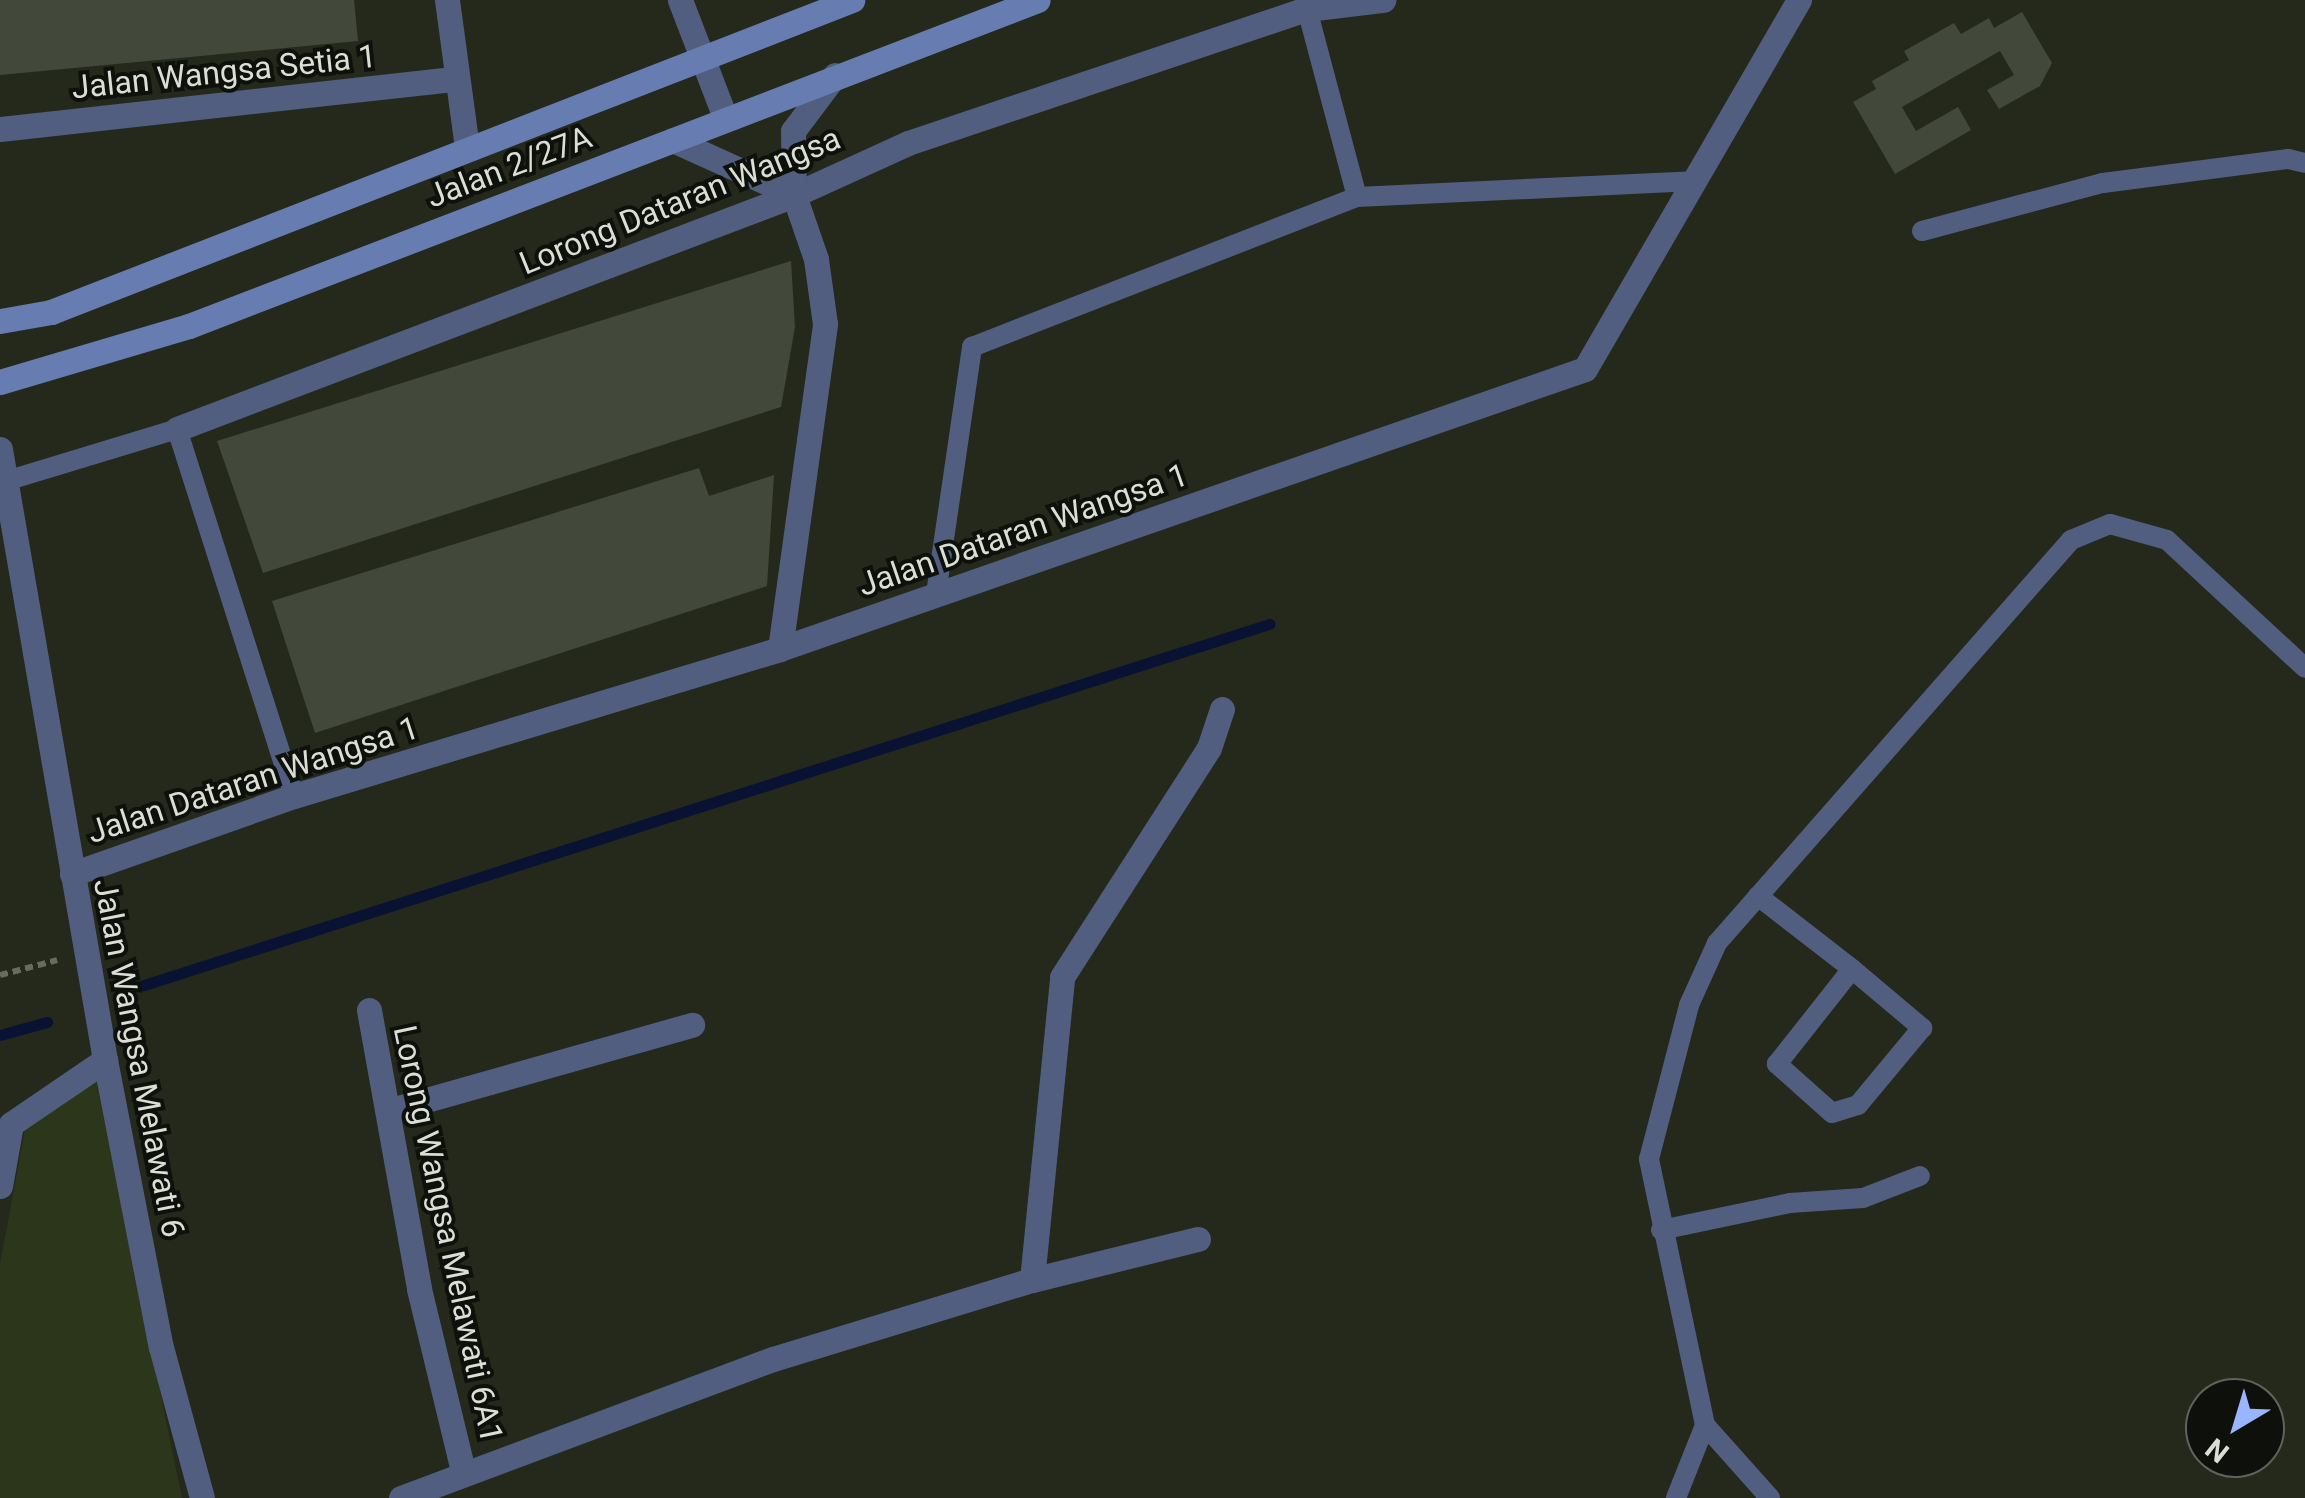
<!DOCTYPE html>
<html>
<head>
<meta charset="utf-8">
<style>
  body { margin:0 }
  #map { position:relative; width:2305px; height:1498px; overflow:hidden; background:#24291c; font-family:Roboto,sans-serif }
  div>[style] { position:absolute }
  .green>* { inset:0; background:#2c361b }
  .stream>* { height:11px; margin:-5.5px; padding:0 5.5px; transform-origin:5.5px; border-radius:5.5px; background:#091232 }
  .building>* { inset:0; background:#42483a }
  .path>* { height:6px; margin-top:-3px; transform-origin:0; background:repeating-linear-gradient(90deg,#676c60 0 8px,transparent 0 13px) }
  .service>* { height:20px; margin:-10px; padding:0 10px; transform-origin:10px; border-radius:10px; background:#515e7f }
  .minor>* { height:25px; margin:-12.5px; padding:0 12.5px; transform-origin:12.5px; border-radius:12.5px; background:#515e7f }
  .tertiary>* { height:25px; margin:-12.5px; padding:0 12.5px; transform-origin:12.5px; border-radius:12.5px; background:#515e7f }
  .secondary>* { height:25px; margin:-12.5px; padding:0 12.5px; transform-origin:12.5px; border-radius:12.5px; background:#677cb0 }
  span { translate:-50% -50%; white-space:nowrap; text-align:center; line-height:1.15; -webkit-text-stroke:8px #0e110b; paint-order:stroke }
  .street-label { font-size:32px; color:#daded5 }
  .north { position:absolute; left:2185px; top:1378px; width:100px; height:100px; box-sizing:border-box; background:#0e110b; border:2px solid #60635c; border-radius:50%; rotate:218deg; font-size:28px; font-weight:700; line-height:40px; text-align:center; color:#daded5 }
  .north::after { content:''; display:block; margin:auto; width:35px; height:45px; background:#99b5fd; clip-path:polygon(50% 0,100% 100%,50% 72%,0 100%) }
</style>
</head>
<body>
<div id="map">
  <div class="green">
    <i style="clip-path:polygon(96px 1080px,182px 1498px,0 1498px,0 1264px,26px 1124px)"></i>
  </div>
  <div class="stream">
    <i style="left:144px;top:985px;width:1182px;rotate:-17.79deg"></i>
    <i style="left:0;top:1035px;width:49px;rotate:-15.5deg"></i>
  </div>
  <div class="building">
    <i style="clip-path:polygon(0 0,354px 0,358px 41px,0 75px)"></i>
    <i style="clip-path:polygon(2022px 12px,2052px 63px,2040px 86px,1999px 109px,1987px 90px,2014px 75px,2000px 51px,1902px 107px,1916px 131px,1958px 107px,1971px 130px,1895px 174px,1853px 102px,1876px 89px,1872px 81px,1909px 60px,1904px 51px,1954px 23px,1961px 34px,1989px 18px,1994px 28px)"></i>
    <i style="clip-path:polygon(791px 261px,795px 327px,781px 407px,263px 573px,217px 441px)"></i>
    <i style="clip-path:polygon(699px 468px,709px 496px,774px 475px,767px 586px,315px 733px,272px 601px)"></i>
  </div>
  <div class="path">
    <i style="left:0;top:975px;width:59px;rotate:-14.7deg"></i>
  </div>
  <div class="service">
    <i style="left:1357px;top:197px;width:337px;rotate:-2.7deg"></i>
    <i style="left:1922px;top:231px;width:187px;rotate:-14.9deg"></i>
    <i style="left:2103px;top:183px;width:187px;rotate:-7.4deg"></i>
    <i style="left:2288px;top:159px;width:17px;rotate:13deg"></i>
    <i style="left:6px;top:481px;width:179px;rotate:-16.9deg"></i>
    <i style="left:177px;top:429px;width:385px;rotate:72.3deg"></i>
    <i style="left:936px;top:594px;width:250px;rotate:-81.7deg"></i>
    <i style="left:972px;top:347px;width:413px;rotate:-21.3deg"></i>
    <i style="left:1357px;top:197px;width:195px;rotate:-104.9deg"></i>
    <i style="left:1758px;top:896px;width:119px;rotate:37.8deg"></i>
    <i style="left:1852px;top:969px;width:92px;rotate:40.1deg"></i>
    <i style="left:1922px;top:1028px;width:100px;rotate:129.7deg"></i>
    <i style="left:1858px;top:1105px;width:27px;rotate:163deg"></i>
    <i style="left:1832px;top:1113px;width:74px;rotate:-138.3deg"></i>
    <i style="left:1777px;top:1064px;width:121px;rotate:-51.7deg"></i>
    <i style="left:1661px;top:1230px;width:132px;rotate:-11.8deg"></i>
    <i style="left:1790px;top:1203px;width:73px;rotate:-3.9deg"></i>
    <i style="left:1863px;top:1198px;width:61px;rotate:-21.1deg"></i>
    <i style="left:1676px;top:1498px;width:79px;rotate:-68.3deg"></i>
    <i style="left:1770px;top:1498px;width:98px;rotate:-131.7deg"></i>
    <i style="left:1705px;top:1425px;width:272px;rotate:-101.9deg"></i>
    <i style="left:1649px;top:1159px;width:159px;rotate:-75.4deg"></i>
    <i style="left:1689px;top:1005px;width:68px;rotate:-65.7deg"></i>
    <i style="left:1717px;top:943px;width:536px;rotate:-48.7deg"></i>
    <i style="left:2071px;top:540px;width:42px;rotate:-22.3deg"></i>
    <i style="left:2110px;top:524px;width:59px;rotate:15.7deg"></i>
    <i style="left:2167px;top:540px;width:188px;rotate:42.8deg"></i>
  </div>
  <div class="minor">
    <i style="left:447px;top:0;width:148px;rotate:82.3deg"></i>
    <i style="left:0;top:129px;width:458px;rotate:-6.3deg"></i>
    <i style="left:673px;top:140px;width:133px;rotate:24.4deg"></i>
    <i style="left:177px;top:429px;width:660px;rotate:-20.77deg"></i>
    <i style="left:794px;top:195px;width:125px;rotate:-24.5deg"></i>
    <i style="left:908px;top:143px;width:421px;rotate:-18.6deg"></i>
    <i style="left:1307px;top:9px;width:77px;rotate:-6.8deg"></i>
    <i style="left:0;top:449px;width:620px;rotate:80.25deg"></i>
    <i style="left:105px;top:1060px;width:292px;rotate:79deg"></i>
    <i style="left:161px;top:1347px;width:156px;rotate:74.8deg"></i>
    <i style="left:780px;top:649px;width:328px;rotate:-82.1deg"></i>
    <i style="left:825px;top:324px;width:66px;rotate:-97.9deg"></i>
    <i style="left:816px;top:259px;width:68px;rotate:-109deg"></i>
    <i style="left:794px;top:195px;width:64px;rotate:-90.9deg"></i>
    <i style="left:793px;top:131px;width:70px;rotate:-53.1deg"></i>
    <i style="left:72px;top:874px;width:235px;rotate:-19.4deg"></i>
    <i style="left:294px;top:796px;width:508px;rotate:-16.83deg"></i>
    <i style="left:780px;top:649px;width:852px;rotate:-19.18deg"></i>
    <i style="left:1585px;top:369px;width:427px;rotate:-59.9deg"></i>
    <i style="left:369px;top:1010px;width:283px;rotate:79.8deg"></i>
    <i style="left:419px;top:1289px;width:187px;rotate:76.4deg"></i>
    <i style="left:391px;top:1110px;width:313px;rotate:-15.8deg"></i>
    <i style="left:0;top:1186px;width:63px;rotate:-79.9deg"></i>
    <i style="left:11px;top:1124px;width:114px;rotate:-34.2deg"></i>
    <i style="left:1032px;top:1280px;width:304px;rotate:-84.3deg"></i>
    <i style="left:1062px;top:977px;width:272px;rotate:-57.3deg"></i>
    <i style="left:1209px;top:748px;width:41px;rotate:-71.6deg"></i>
    <i style="left:401px;top:1498px;width:397px;rotate:-20.5deg"></i>
    <i style="left:773px;top:1359px;width:271px;rotate:-17deg"></i>
    <i style="left:1032px;top:1280px;width:171px;rotate:-13.9deg"></i>
  </div>
  <div class="tertiary">
    <i style="left:680px;top:0;width:125px;rotate:69deg"></i>
  </div>
  <div class="secondary">
    <i style="left:0;top:321px;width:52px;rotate:-10deg"></i>
    <i style="left:51px;top:312px;width:860px;rotate:-21.28deg"></i>
    <i style="left:0;top:382px;width:197px;rotate:-16.5deg"></i>
    <i style="left:189px;top:326px;width:909px;rotate:-21.01deg"></i>
  </div>
  <div class="street-label">
    <span style="left:224px;top:72px;rotate:-6deg">Jalan Wangsa Setia 1</span>
    <span style="left:509px;top:167px;rotate:-21deg">Jalan 2/27A</span>
    <span style="left:680px;top:201px;rotate:-22deg">Lorong Dataran Wangsa</span>
    <span style="left:1023px;top:530px;rotate:-19deg">Jalan Dataran Wangsa 1</span>
    <span style="left:253px;top:780px;rotate:-18deg">Jalan Dataran Wangsa 1</span>
    <span style="left:139px;top:1058px;rotate:79deg">Jalan Wangsa Melawati 6</span>
    <span style="left:448px;top:1234px;rotate:78deg">Lorong Wangsa Melawati 6A1</span>
  </div>
  <div class="north">N</div>
</div>
</body>
</html>
